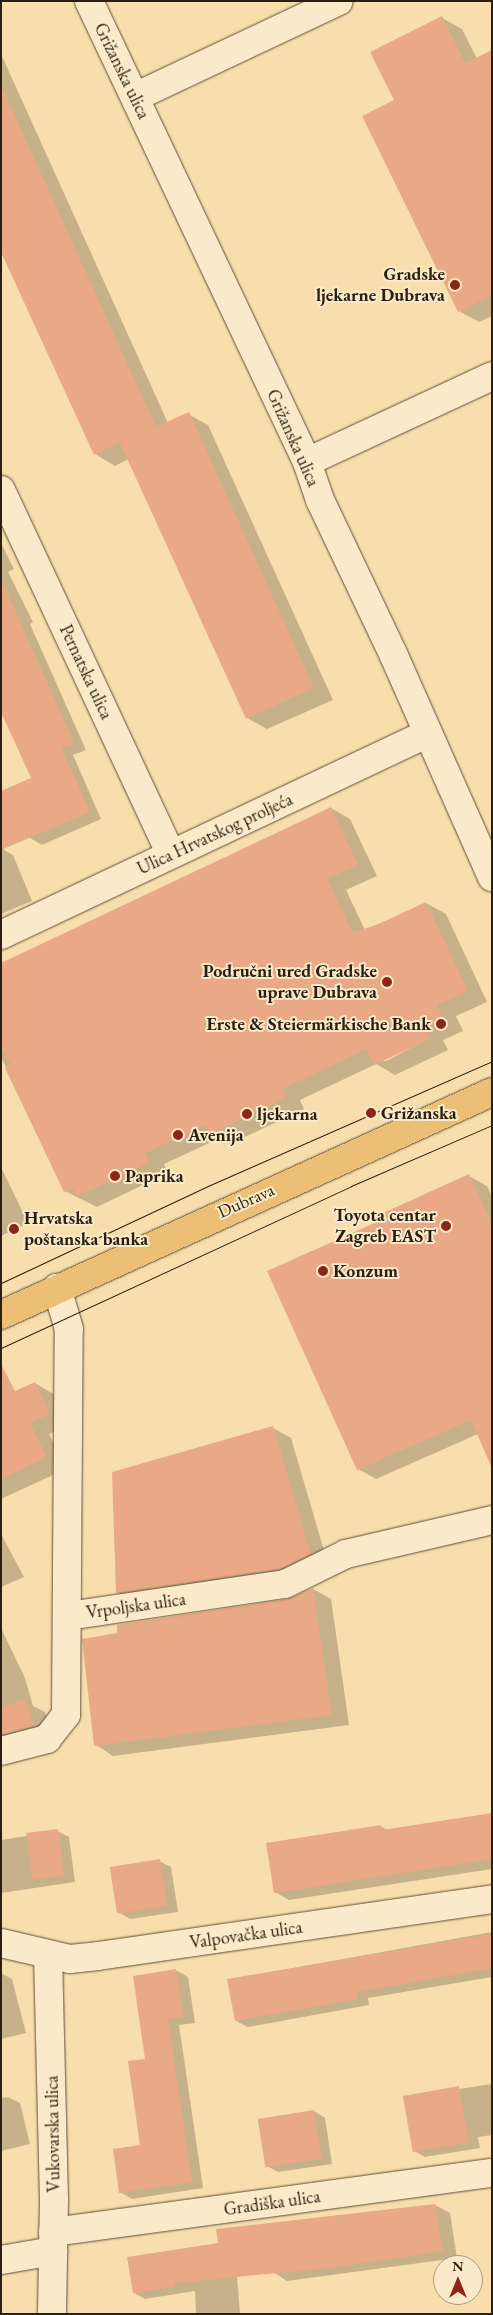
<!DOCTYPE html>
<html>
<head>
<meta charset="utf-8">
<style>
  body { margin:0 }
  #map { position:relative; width:493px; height:2315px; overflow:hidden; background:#f9dead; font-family:"EB Garamond",serif }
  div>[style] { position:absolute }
  .shadow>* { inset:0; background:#0003 }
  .building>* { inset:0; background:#e9a987; transform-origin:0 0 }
  .roads { filter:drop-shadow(0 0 1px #5e4f38) drop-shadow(0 0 1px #5e4f38) }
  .minor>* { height:28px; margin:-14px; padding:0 14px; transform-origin:14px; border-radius:14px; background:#fbeaca }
  .major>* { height:28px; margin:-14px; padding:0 14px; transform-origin:14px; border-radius:14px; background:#ecbf76 }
  .tram>* { height:1px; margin:-0.5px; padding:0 0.5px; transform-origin:0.5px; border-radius:0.5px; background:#2b1f11 }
  .dots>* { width:14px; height:14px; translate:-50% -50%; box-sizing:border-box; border:2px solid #fbeaca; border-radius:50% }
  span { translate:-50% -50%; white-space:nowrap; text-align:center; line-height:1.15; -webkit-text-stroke:4px #fbeaca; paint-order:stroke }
  .street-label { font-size:18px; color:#2b1f11 }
  .poi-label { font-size:18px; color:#2b1f11; font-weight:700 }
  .right { translate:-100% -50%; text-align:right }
  .left { translate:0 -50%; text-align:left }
  .frame { position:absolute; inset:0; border:2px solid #2b1f11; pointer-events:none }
  .north { position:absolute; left:433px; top:2255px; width:50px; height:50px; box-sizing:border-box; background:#fbeaca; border:1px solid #a89980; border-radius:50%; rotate:0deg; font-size:14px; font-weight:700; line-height:20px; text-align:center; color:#2b1f11 }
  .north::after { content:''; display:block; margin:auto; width:18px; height:22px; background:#8f2418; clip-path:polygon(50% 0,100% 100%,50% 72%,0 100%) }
</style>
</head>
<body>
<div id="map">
  <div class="shadow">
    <i style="clip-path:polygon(442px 18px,462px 29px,477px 59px,492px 52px,492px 316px,479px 322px,459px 311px,396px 101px)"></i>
    <i style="clip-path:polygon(1px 54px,168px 423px,188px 414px,208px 425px,333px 700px,267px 729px,247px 718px,129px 459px,115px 466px,95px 454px,1px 249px)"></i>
    <i style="clip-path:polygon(1px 543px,14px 569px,8px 572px,33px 622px,30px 624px,86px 750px,73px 755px,101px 819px,42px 845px,30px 838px,32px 779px,1px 709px)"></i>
    <i style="clip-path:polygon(evenodd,331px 808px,350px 819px,377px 876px,346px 890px,365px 930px,426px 903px,446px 914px,487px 1002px,456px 1016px,463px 1031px,443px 1040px,448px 1050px,395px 1075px,376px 1064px,300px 1100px,304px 1109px,230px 1144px,220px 1138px,164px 1164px,168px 1173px,97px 1207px,65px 1191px,1px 1057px,1px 967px,331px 808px,435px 1035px,386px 1061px,380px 1061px,435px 1035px)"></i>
    <i style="clip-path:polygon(1px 848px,13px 855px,32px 901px,1px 914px)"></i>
    <i style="clip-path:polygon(1px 1167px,28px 1223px,1px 1236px)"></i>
    <i style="clip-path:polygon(469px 1176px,487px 1186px,492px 1197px,492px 1468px,478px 1434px,376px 1479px,358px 1469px,387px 1218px)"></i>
    <i style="clip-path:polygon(35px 1383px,55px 1395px,69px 1425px,49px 1434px,66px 1469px,1px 1499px,1px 1399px)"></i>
    <i style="clip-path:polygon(273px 1428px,291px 1438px,328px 1564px,135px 1603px,117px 1592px)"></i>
    <i style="clip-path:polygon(1px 1534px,24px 1577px,1px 1587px)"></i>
    <i style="clip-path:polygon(313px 1589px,331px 1599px,349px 1725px,113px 1756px,96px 1745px,288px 1601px)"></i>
    <i style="clip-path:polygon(1px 1628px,25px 1678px,33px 1706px,45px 1712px,53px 1738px,1px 1753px)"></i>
    <i style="clip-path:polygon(492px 1814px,492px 1869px,289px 1900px,275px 1892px,381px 1826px,388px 1831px)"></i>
    <i style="clip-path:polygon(57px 1831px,69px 1837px,75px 1882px,1px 1893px,1px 1840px)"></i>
    <i style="clip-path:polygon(159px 1861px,171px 1867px,178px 1912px,130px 1919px,118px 1912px)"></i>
    <i style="clip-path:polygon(492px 1932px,492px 1977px,368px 1998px,369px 2005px,248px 2027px,236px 2021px,228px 1980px)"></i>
    <i style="clip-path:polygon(176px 1970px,188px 1977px,195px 2023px,179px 2025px,203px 2188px,132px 2199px,120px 2192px,141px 2146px,146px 2060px)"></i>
    <i style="clip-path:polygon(1px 1973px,12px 1979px,26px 2033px,1px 2039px)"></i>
    <i style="clip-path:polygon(492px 2084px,492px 2135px,478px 2137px,480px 2148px,425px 2157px,414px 2151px,405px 2097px)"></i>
    <i style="clip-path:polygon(8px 2097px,20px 2103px,30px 2144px,1px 2151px,1px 2098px)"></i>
    <i style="clip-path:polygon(314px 2111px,325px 2118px,332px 2164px,278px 2172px,267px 2166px)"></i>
    <i style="clip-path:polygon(435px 2205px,450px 2213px,457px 2258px,287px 2281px,273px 2272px)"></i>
    <i style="clip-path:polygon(235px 2250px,240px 2314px,196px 2314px,195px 2291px,145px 2299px,134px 2293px)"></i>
  </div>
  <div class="building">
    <i style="clip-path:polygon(442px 16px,465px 63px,492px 50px,492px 295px,458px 312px,362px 116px,394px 100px,370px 52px)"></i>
    <i style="clip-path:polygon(1px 85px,156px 427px,189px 412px,314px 688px,246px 719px,120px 443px,94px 455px,1px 252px)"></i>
    <i style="clip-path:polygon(1px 579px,74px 743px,61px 748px,90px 812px,1px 850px,1px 791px,31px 778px,1px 712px)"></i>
    <i style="clip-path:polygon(331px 807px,358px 865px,327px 879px,351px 929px,355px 932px,379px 924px,426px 902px,468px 991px,437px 1005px,444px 1020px,425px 1029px,430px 1039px,374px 1065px,367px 1049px,282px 1089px,286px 1098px,210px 1134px,206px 1125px,145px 1153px,150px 1162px,77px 1197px,73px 1188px,64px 1192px,5px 1068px,11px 1065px,1px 1046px,1px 963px)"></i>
    <i style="clip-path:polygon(469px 1174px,492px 1224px,492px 1468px,471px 1420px,357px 1470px,267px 1271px,386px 1218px,383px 1213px)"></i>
    <i style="clip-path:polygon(1px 1364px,15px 1391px,35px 1382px,50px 1414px,30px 1423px,47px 1457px,1px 1479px)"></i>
    <i style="clip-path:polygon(273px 1426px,311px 1554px,280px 1569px,116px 1593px,112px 1472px)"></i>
    <i style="clip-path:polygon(313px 1588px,332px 1715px,94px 1746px,82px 1639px,117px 1633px,117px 1625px,287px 1599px)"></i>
    <i style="clip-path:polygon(25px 1699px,34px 1726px,1px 1735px,1px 1708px)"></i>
    <i style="clip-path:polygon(492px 1813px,492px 1859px,274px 1893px,266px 1843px,381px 1825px,382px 1830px)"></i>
    <i style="left:58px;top:1829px;width:47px;height:32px;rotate:83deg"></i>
    <i style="left:160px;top:1859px;width:47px;height:51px;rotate:81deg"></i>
    <i style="clip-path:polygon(492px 1934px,492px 1968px,357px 1992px,358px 1999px,235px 2021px,227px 1979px)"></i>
    <i style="clip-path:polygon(176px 1969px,184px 2017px,168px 2019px,192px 2182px,119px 2193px,113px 2149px,140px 2145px,128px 2061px,145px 2059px,133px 1976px)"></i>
    <i style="left:459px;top:2086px;width:57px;height:57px;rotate:80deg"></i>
    <i style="left:314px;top:2110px;width:49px;height:57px;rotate:81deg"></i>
    <i style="clip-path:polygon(435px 2204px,443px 2251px,337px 2267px,174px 2283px,175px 2287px,133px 2293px,127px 2257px,218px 2243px,216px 2229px)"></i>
  </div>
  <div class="roads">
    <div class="minor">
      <i style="left:89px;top:1px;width:510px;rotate:64.69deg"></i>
      <i style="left:307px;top:462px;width:40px;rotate:71.1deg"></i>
      <i style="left:320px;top:500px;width:173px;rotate:64.6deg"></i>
      <i style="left:394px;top:656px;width:242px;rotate:66.1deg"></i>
      <i style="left:135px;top:97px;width:225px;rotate:-25.2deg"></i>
      <i style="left:307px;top:462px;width:204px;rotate:-24.9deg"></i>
      <i style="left:1px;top:490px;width:402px;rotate:65deg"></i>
      <i style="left:1px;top:935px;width:472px;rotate:-25.3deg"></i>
      <i style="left:68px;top:1616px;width:219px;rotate:-8.4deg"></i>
      <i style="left:285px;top:1584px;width:68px;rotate:-26.2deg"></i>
      <i style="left:346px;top:1554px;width:150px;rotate:-13.1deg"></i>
      <i style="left:1px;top:1751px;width:48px;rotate:-14.6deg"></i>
      <i style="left:47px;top:1739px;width:31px;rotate:-52deg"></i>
      <i style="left:66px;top:1715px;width:386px;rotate:-89.6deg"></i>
      <i style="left:69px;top:1329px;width:43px;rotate:-106.3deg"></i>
      <i style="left:1px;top:1943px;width:71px;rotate:13.1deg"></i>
      <i style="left:70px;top:1959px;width:28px;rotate:-6deg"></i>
      <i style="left:98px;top:1956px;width:398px;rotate:-8.2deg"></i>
      <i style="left:48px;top:1955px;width:244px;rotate:88.6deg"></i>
      <i style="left:54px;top:2199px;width:115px;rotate:91deg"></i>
      <i style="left:53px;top:2232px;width:443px;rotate:-7.7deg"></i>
      <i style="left:1px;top:2260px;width:53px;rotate:-9.8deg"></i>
    </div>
    <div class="major">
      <i style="left:1px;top:1315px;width:539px;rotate:-24.43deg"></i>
    </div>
  </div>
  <div class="tram">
    <i style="left:1px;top:1283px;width:231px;rotate:-25.1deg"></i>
    <i style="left:210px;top:1185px;width:308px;rotate:-23.7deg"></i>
    <i style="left:1px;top:1348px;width:386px;rotate:-24.8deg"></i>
    <i style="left:351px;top:1186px;width:154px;rotate:-23.4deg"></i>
  </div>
  <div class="dots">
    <i style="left:455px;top:285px;background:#8f2418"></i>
    <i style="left:387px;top:982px;background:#8f2418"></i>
    <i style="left:441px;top:1024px;background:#8f2418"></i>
    <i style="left:371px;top:1113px;background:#8f2418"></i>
    <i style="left:247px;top:1114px;background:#8f2418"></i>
    <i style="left:178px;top:1135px;background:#8f2418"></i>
    <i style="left:115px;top:1176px;background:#8f2418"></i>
    <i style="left:446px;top:1226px;background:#8f2418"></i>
    <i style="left:14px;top:1229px;background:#8f2418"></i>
    <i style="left:323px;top:1271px;background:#8f2418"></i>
  </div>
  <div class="street-label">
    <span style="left:122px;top:71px;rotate:64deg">Grižanska ulica</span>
    <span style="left:293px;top:438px;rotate:66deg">Grižanska ulica</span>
    <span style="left:86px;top:672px;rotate:65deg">Pernatska ulica</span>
    <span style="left:215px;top:834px;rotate:-25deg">Ulica Hrvatskog proljeća</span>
    <span style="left:246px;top:1201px;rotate:-24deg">Dubrava</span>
    <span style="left:136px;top:1606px;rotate:-8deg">Vrpoljska ulica</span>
    <span style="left:246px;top:1935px;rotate:-8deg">Valpovačka ulica</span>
    <span style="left:53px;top:2134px;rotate:-91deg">Vukovarska ulica</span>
    <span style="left:272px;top:2203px;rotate:-8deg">Gradiška ulica</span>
  </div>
  <div class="poi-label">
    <span class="right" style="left:445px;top:285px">Gradske<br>ljekarne Dubrava</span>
    <span class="right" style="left:377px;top:982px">Područni ured Gradske<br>uprave Dubrava</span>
    <span class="right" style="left:431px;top:1024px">Erste &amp; Steiermärkische Bank</span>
    <span class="left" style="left:381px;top:1113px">Grižanska</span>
    <span class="left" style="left:257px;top:1114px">ljekarna</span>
    <span class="left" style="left:188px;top:1135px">Avenija</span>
    <span class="left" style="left:125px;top:1176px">Paprika</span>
    <span class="right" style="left:436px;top:1226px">Toyota centar<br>Zagreb EAST</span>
    <span class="left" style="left:24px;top:1229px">Hrvatska<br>poštanska banka</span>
    <span class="left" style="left:333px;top:1271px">Konzum</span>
  </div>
  <div class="frame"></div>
  <div class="north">N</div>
</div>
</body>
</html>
